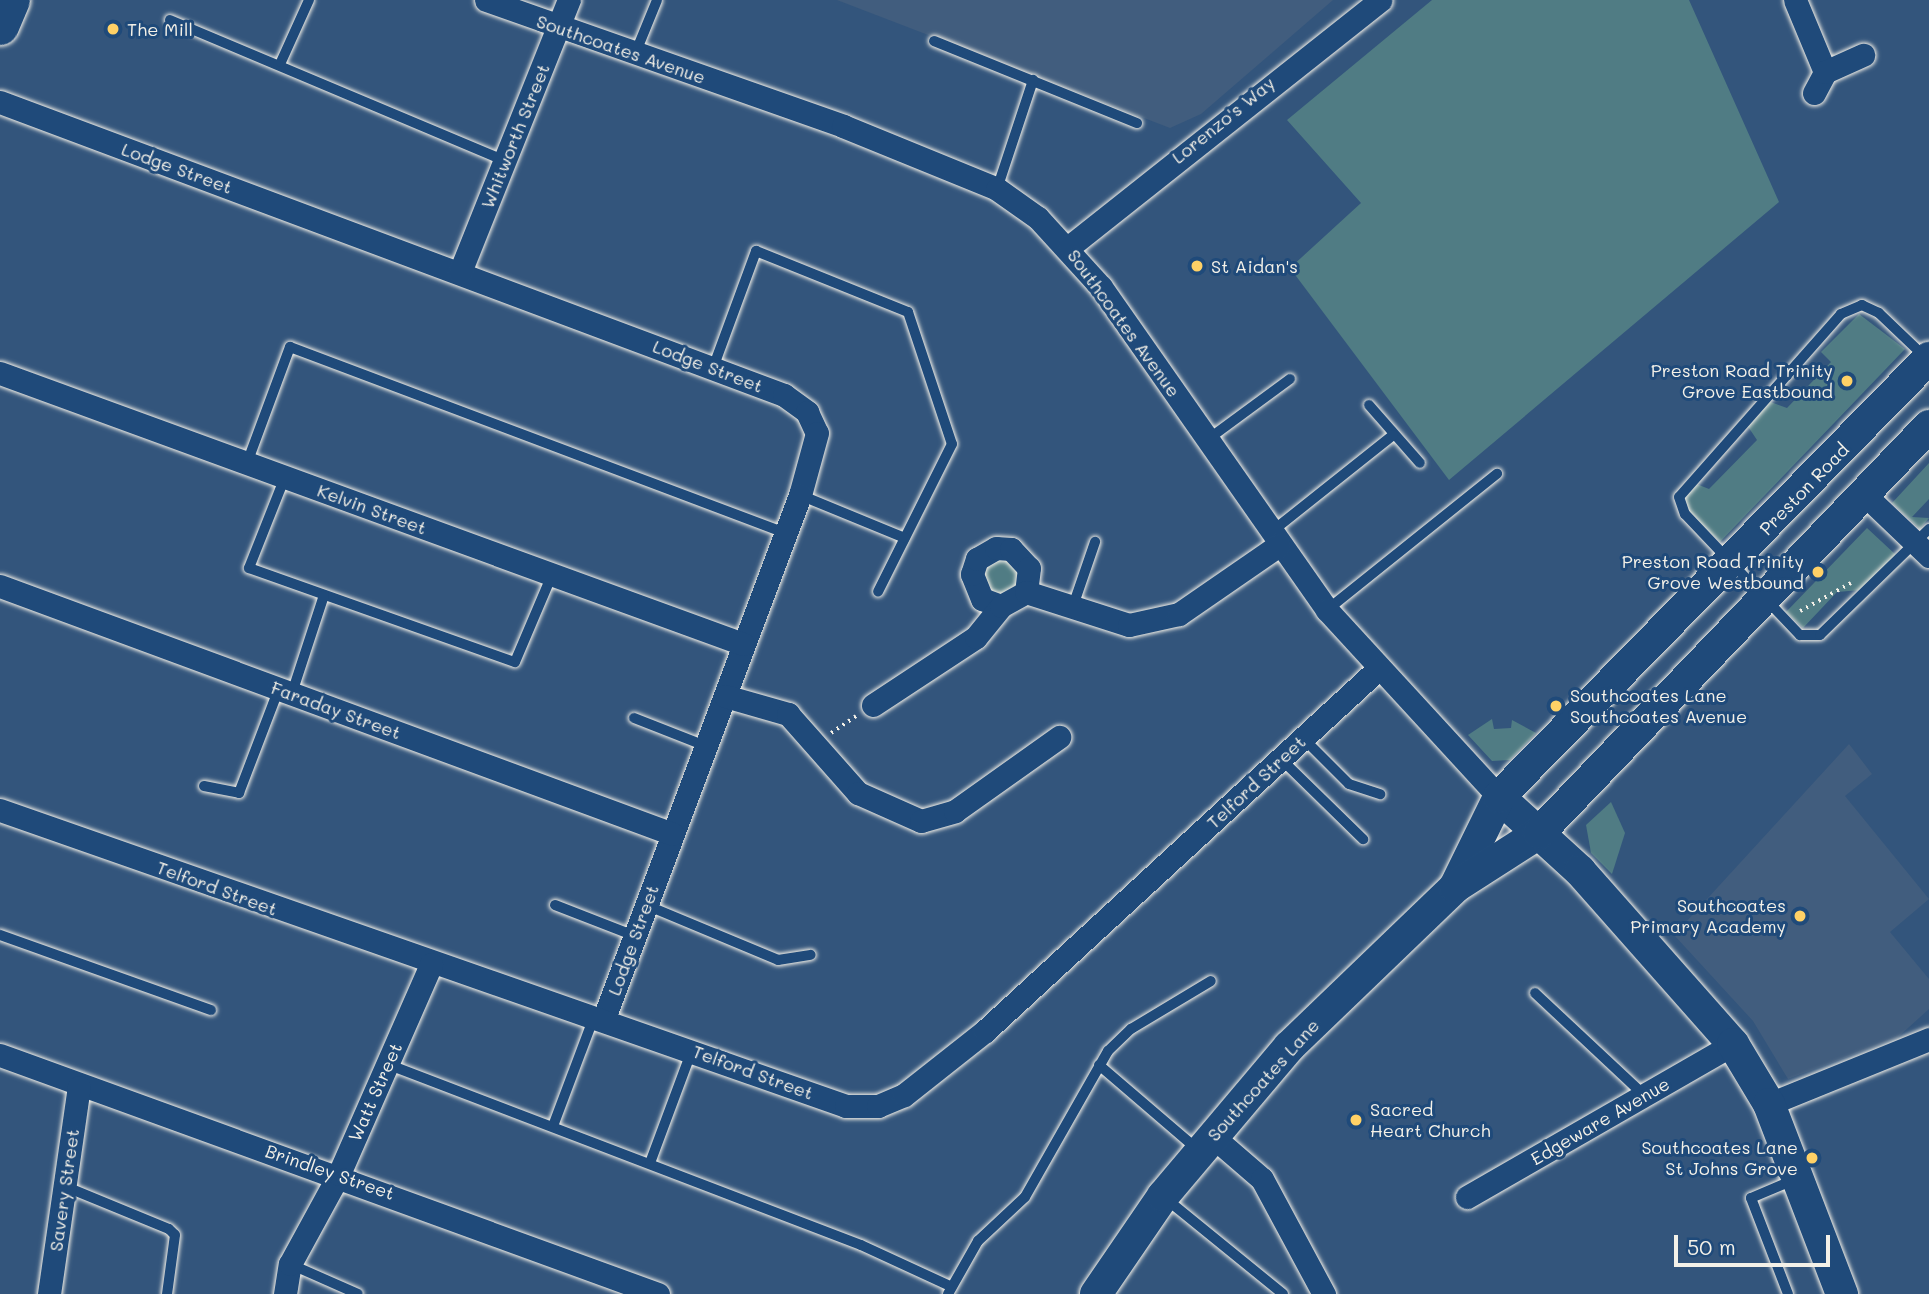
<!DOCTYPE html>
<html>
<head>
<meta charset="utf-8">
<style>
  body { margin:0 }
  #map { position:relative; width:1929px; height:1294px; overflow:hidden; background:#33557c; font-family:Mali,sans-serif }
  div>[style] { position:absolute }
  .built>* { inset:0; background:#415d7e }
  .green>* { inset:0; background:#507c84 }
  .round { border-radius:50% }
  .path>* { height:3.5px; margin-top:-1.75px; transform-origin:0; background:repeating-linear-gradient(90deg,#f4f1e8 0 2px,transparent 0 7px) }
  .roads { filter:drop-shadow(0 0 2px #f4f1e8) drop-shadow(0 0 2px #f4f1e8) }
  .lane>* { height:10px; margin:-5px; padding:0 5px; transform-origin:5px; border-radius:5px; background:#1f4a7a }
  .street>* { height:23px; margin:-11.5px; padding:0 11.5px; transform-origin:11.5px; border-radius:11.5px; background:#1f4a7a }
  .secondary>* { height:32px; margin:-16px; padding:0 16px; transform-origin:16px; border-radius:16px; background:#1f4a7a }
  .highway>* { height:38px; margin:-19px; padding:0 19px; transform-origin:19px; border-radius:19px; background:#1f4a7a }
  .dots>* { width:19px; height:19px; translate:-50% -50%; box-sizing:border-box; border:4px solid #1f4a7a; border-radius:50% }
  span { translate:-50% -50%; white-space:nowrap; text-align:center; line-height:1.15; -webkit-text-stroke:6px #1f4a7a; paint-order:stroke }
  .poi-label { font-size:18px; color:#f4f1e8 }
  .left { translate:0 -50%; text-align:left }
  .right { translate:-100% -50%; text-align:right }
  .street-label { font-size:18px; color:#f4f1e8 }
  .scale { position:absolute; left:1674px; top:1235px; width:156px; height:32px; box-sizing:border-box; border:4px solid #f4f1e8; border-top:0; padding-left:9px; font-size:21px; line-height:24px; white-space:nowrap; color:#f4f1e8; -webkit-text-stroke:5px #1f4a7a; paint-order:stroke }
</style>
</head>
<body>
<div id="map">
  <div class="built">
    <i style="clip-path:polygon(837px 0,1333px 0,1201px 114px,1170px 128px)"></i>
    <i style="clip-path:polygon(1849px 744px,1872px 774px,1845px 796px,1929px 899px,1890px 932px,1929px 979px,1929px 1009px,1897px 1038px,1788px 1079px,1753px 1021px,1674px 935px)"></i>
  </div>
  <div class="green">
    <i style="clip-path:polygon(1432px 0,1689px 0,1779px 202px,1449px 480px,1290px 268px,1361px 203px,1287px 120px)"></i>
    <i style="clip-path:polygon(1859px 314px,1905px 349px,1720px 542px,1690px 513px,1684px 498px,1694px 483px,1709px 489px,1757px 440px,1747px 425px,1768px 401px,1787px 408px,1831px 362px,1821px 352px)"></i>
    <i style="clip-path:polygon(1929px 463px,1929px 499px,1912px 517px,1929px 518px,1920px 529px,1892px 503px)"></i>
    <i style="clip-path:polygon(1867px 528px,1896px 555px,1861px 590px,1837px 592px,1803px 628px,1786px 612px)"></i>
    <i class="round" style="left:982px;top:560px;width:36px;height:36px"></i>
    <i style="clip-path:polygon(1492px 719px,1494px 729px,1511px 728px,1512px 720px,1536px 733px,1510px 760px,1492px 761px,1468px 735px)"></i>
    <i style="clip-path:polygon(1611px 802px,1625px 833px,1612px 874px,1591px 853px,1586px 825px)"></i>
  </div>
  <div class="path">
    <i style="left:1800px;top:611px;width:58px;rotate:-28.8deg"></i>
    <i style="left:831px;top:733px;width:30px;rotate:-34deg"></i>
  </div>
  <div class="roads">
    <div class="lane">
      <i style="left:170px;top:20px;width:363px;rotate:22.8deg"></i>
      <i style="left:934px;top:41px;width:219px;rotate:22deg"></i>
      <i style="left:635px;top:54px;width:58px;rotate:-67.8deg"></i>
      <i style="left:281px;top:62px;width:68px;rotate:-65.7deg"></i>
      <i style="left:997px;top:189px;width:115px;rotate:-71.7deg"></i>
      <i style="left:1925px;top:357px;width:64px;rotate:-136.3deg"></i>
      <i style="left:1879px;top:313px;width:19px;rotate:-155deg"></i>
      <i style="left:1862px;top:305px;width:23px;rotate:157deg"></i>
      <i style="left:1841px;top:314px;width:244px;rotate:131.5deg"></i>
      <i style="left:1679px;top:497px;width:18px;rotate:71deg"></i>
      <i style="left:1685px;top:514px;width:167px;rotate:46.5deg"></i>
      <i style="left:1800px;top:635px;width:20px"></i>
      <i style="left:1820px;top:635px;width:152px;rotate:-44.2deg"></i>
      <i style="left:713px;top:368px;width:125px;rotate:-69.8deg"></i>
      <i style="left:756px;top:251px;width:164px;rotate:21.9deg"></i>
      <i style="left:908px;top:312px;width:139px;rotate:71.6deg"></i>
      <i style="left:952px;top:444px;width:165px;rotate:116.6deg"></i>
      <i style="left:1369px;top:405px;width:77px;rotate:48.7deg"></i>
      <i style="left:1207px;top:440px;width:103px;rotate:-36.3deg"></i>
      <i style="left:247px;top:463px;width:124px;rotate:-69.7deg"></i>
      <i style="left:290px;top:347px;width:529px;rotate:20.59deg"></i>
      <i style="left:285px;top:477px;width:98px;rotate:111.6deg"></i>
      <i style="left:249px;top:568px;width:282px;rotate:19.5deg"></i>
      <i style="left:515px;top:662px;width:95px;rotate:-67deg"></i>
      <i style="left:800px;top:495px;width:113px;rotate:22.3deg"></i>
      <i style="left:1270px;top:533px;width:157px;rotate:-38.5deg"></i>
      <i style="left:1073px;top:606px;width:68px;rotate:-71deg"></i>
      <i style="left:1327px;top:610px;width:218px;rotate:-38.7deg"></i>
      <i style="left:292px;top:693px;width:103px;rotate:-71.9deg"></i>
      <i style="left:634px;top:718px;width:77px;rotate:21.3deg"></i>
      <i style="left:1303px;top:738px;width:65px;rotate:45deg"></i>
      <i style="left:1349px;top:784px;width:33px;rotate:18deg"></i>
      <i style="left:1281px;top:759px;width:115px;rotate:44.3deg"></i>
      <i style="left:204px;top:786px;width:36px;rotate:11deg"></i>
      <i style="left:239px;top:793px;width:112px;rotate:-69.1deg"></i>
      <i style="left:555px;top:905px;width:86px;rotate:21.2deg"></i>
      <i style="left:646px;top:905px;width:143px;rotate:22.6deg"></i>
      <i style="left:778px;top:960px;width:33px;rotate:-9deg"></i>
      <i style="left:0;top:935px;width:224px;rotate:19.6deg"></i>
      <i style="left:1535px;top:993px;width:149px;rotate:43.1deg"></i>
      <i style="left:387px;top:1064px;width:507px;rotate:20.9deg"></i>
      <i style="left:861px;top:1245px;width:98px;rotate:24.7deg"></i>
      <i style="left:1099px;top:1065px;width:130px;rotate:40.6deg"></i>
      <i style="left:553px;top:1126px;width:116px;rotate:-69.4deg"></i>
      <i style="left:650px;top:1163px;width:121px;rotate:-69.6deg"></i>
      <i style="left:64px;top:1186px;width:113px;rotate:22.3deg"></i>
      <i style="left:169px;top:1229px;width:8px;rotate:45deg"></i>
      <i style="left:175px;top:1235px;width:60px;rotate:97.7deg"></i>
      <i style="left:1165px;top:1198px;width:152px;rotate:39.1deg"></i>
      <i style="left:290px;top:1264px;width:74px;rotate:23.8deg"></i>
      <i style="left:948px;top:1294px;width:61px;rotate:-60.5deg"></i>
      <i style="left:978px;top:1241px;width:64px;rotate:-43.1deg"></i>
      <i style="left:1025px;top:1197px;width:168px;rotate:-60.4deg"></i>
      <i style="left:1108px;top:1051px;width:32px;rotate:-44deg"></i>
      <i style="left:1131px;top:1029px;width:93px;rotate:-31deg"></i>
      <i style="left:1788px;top:1294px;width:103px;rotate:-111.1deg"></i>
      <i style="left:1751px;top:1198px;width:49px;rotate:-22.9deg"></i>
    </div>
    <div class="street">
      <i style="left:486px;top:0;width:379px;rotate:19.4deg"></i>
      <i style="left:843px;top:126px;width:166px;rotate:22.2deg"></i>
      <i style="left:997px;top:189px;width:50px;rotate:35.3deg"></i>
      <i style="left:1038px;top:218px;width:93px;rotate:47.6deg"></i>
      <i style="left:1101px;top:287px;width:394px;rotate:55deg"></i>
      <i style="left:1327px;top:610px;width:254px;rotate:47.4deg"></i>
      <i style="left:1795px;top:0;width:78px;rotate:67.4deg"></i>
      <i style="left:1814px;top:93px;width:24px;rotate:-62deg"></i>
      <i style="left:1825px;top:72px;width:42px;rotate:-24.1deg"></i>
      <i style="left:0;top:102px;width:837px;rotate:20.49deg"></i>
      <i style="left:784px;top:395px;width:29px;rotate:36deg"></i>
      <i style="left:807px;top:412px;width:23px;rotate:65deg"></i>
      <i style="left:817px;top:433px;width:64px;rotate:105.3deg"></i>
      <i style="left:800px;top:495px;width:559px;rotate:110.54deg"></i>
      <i style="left:1070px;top:246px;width:396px;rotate:-38.4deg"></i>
      <i style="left:460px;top:272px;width:293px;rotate:-68.2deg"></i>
      <i style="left:0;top:373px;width:791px;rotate:20.04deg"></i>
      <i style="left:1864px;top:494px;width:90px;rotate:43.6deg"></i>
      <i style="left:0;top:586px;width:717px;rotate:20.23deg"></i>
      <i style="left:1001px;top:606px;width:20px;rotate:-160deg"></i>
      <i style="left:982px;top:599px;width:27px;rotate:-112deg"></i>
      <i style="left:972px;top:574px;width:16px;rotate:-72deg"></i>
      <i style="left:977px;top:559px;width:22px;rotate:-30deg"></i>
      <i style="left:996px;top:548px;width:15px;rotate:4deg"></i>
      <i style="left:1011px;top:549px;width:26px;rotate:47deg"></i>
      <i style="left:1029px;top:568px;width:24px;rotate:97deg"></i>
      <i style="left:725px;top:696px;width:66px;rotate:15.9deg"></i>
      <i style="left:788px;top:714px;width:106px;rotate:48.5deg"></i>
      <i style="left:858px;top:793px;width:69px;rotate:24deg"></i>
      <i style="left:921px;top:821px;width:35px;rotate:-16deg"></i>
      <i style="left:955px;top:811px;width:128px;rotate:-35.4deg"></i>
      <i style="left:873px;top:705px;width:123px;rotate:-33.4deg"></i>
      <i style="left:976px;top:637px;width:40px;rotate:-51deg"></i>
      <i style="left:1001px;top:606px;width:29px;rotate:-29deg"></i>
      <i style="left:1026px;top:592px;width:108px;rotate:17.8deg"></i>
      <i style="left:1129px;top:625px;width:51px;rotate:-12.4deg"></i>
      <i style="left:1179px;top:614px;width:121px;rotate:-34.6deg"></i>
      <i style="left:0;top:810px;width:896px;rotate:19.28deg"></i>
      <i style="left:846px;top:1106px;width:32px"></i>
      <i style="left:878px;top:1106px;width:28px;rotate:-23deg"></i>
      <i style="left:904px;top:1095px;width:103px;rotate:-38.3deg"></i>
      <i style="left:985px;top:1031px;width:536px;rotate:-42.65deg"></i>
      <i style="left:0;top:1055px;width:700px;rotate:19.96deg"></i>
      <i style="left:1769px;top:1104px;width:173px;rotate:-22.1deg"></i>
      <i style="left:1211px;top:1135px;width:67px;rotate:40.8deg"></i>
      <i style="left:1262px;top:1179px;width:131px;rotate:61.7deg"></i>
      <i style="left:1467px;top:1197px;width:307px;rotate:-29.9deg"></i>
      <i style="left:49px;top:1294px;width:209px;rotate:-81.8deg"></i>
      <i style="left:285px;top:1294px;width:30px;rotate:-81deg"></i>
      <i style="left:290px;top:1264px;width:102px;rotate:-61.4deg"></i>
      <i style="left:339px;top:1174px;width:229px;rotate:-66.3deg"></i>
    </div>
    <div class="secondary">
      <i style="left:1499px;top:797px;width:110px;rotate:42.4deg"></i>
      <i style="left:1580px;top:871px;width:231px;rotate:48.5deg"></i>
      <i style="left:1733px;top:1044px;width:70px;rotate:59deg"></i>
      <i style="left:1769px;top:1104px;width:204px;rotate:69deg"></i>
      <i style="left:1455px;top:887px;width:100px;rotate:-63.9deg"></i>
      <i style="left:1499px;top:797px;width:615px;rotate:-45.59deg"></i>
      <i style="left:1096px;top:1294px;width:119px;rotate:-55.6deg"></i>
      <i style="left:1163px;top:1196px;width:195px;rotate:-49.8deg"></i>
      <i style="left:1289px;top:1047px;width:231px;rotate:-43.9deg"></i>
      <i style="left:1455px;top:887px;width:100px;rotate:-32.7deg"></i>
      <i style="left:1539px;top:833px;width:564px;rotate:-46.22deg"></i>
    </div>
    <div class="highway">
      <i style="left:0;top:26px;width:28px;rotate:-67deg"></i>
    </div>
  </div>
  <div class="dots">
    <i style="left:113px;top:29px;background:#ffd166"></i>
    <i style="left:1197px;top:266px;background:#ffd166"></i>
    <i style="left:1847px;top:381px;background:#ffd166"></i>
    <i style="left:1818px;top:572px;background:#ffd166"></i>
    <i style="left:1556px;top:706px;background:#ffd166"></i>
    <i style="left:1800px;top:916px;background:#ffd166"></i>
    <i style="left:1356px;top:1120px;background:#ffd166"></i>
    <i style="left:1812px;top:1158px;background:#ffd166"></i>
  </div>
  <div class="poi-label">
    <span class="left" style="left:127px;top:29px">The Mill</span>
    <span class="left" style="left:1211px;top:266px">St Aidan's</span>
    <span class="right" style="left:1833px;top:381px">Preston Road Trinity<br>Grove Eastbound</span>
    <span class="right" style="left:1804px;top:572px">Preston Road Trinity<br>Grove Westbound</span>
    <span class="left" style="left:1570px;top:706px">Southcoates Lane<br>Southcoates Avenue</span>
    <span class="right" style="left:1786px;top:916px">Southcoates<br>Primary Academy</span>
    <span class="left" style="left:1370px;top:1120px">Sacred<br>Heart Church</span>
    <span class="right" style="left:1798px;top:1158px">Southcoates Lane<br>St Johns Grove</span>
  </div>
  <div class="street-label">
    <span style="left:621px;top:49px;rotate:19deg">Southcoates Avenue</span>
    <span style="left:1223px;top:120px;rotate:-39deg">Lorenzo's Way</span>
    <span style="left:515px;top:136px;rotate:-68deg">Whitworth Street</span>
    <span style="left:177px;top:168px;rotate:20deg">Lodge Street</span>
    <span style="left:1124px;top:323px;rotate:54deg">Southcoates Avenue</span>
    <span style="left:708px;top:366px;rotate:21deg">Lodge Street</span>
    <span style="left:1804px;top:489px;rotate:-46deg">Preston Road</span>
    <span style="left:372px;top:509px;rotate:20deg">Kelvin Street</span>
    <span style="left:336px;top:710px;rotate:20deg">Faraday Street</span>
    <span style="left:1256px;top:782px;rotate:-43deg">Telford Street</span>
    <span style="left:217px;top:888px;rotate:20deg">Telford Street</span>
    <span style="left:633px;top:940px;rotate:-70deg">Lodge Street</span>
    <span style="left:753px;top:1072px;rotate:20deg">Telford Street</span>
    <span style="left:1263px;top:1080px;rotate:-48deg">Southcoates Lane</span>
    <span style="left:375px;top:1092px;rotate:-66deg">Watt Street</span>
    <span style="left:1600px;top:1121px;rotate:-30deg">Edgeware Avenue</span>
    <span style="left:330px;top:1172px;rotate:19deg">Brindley Street</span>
    <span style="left:64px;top:1190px;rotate:-82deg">Savery Street</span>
  </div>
  <div class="scale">50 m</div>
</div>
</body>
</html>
